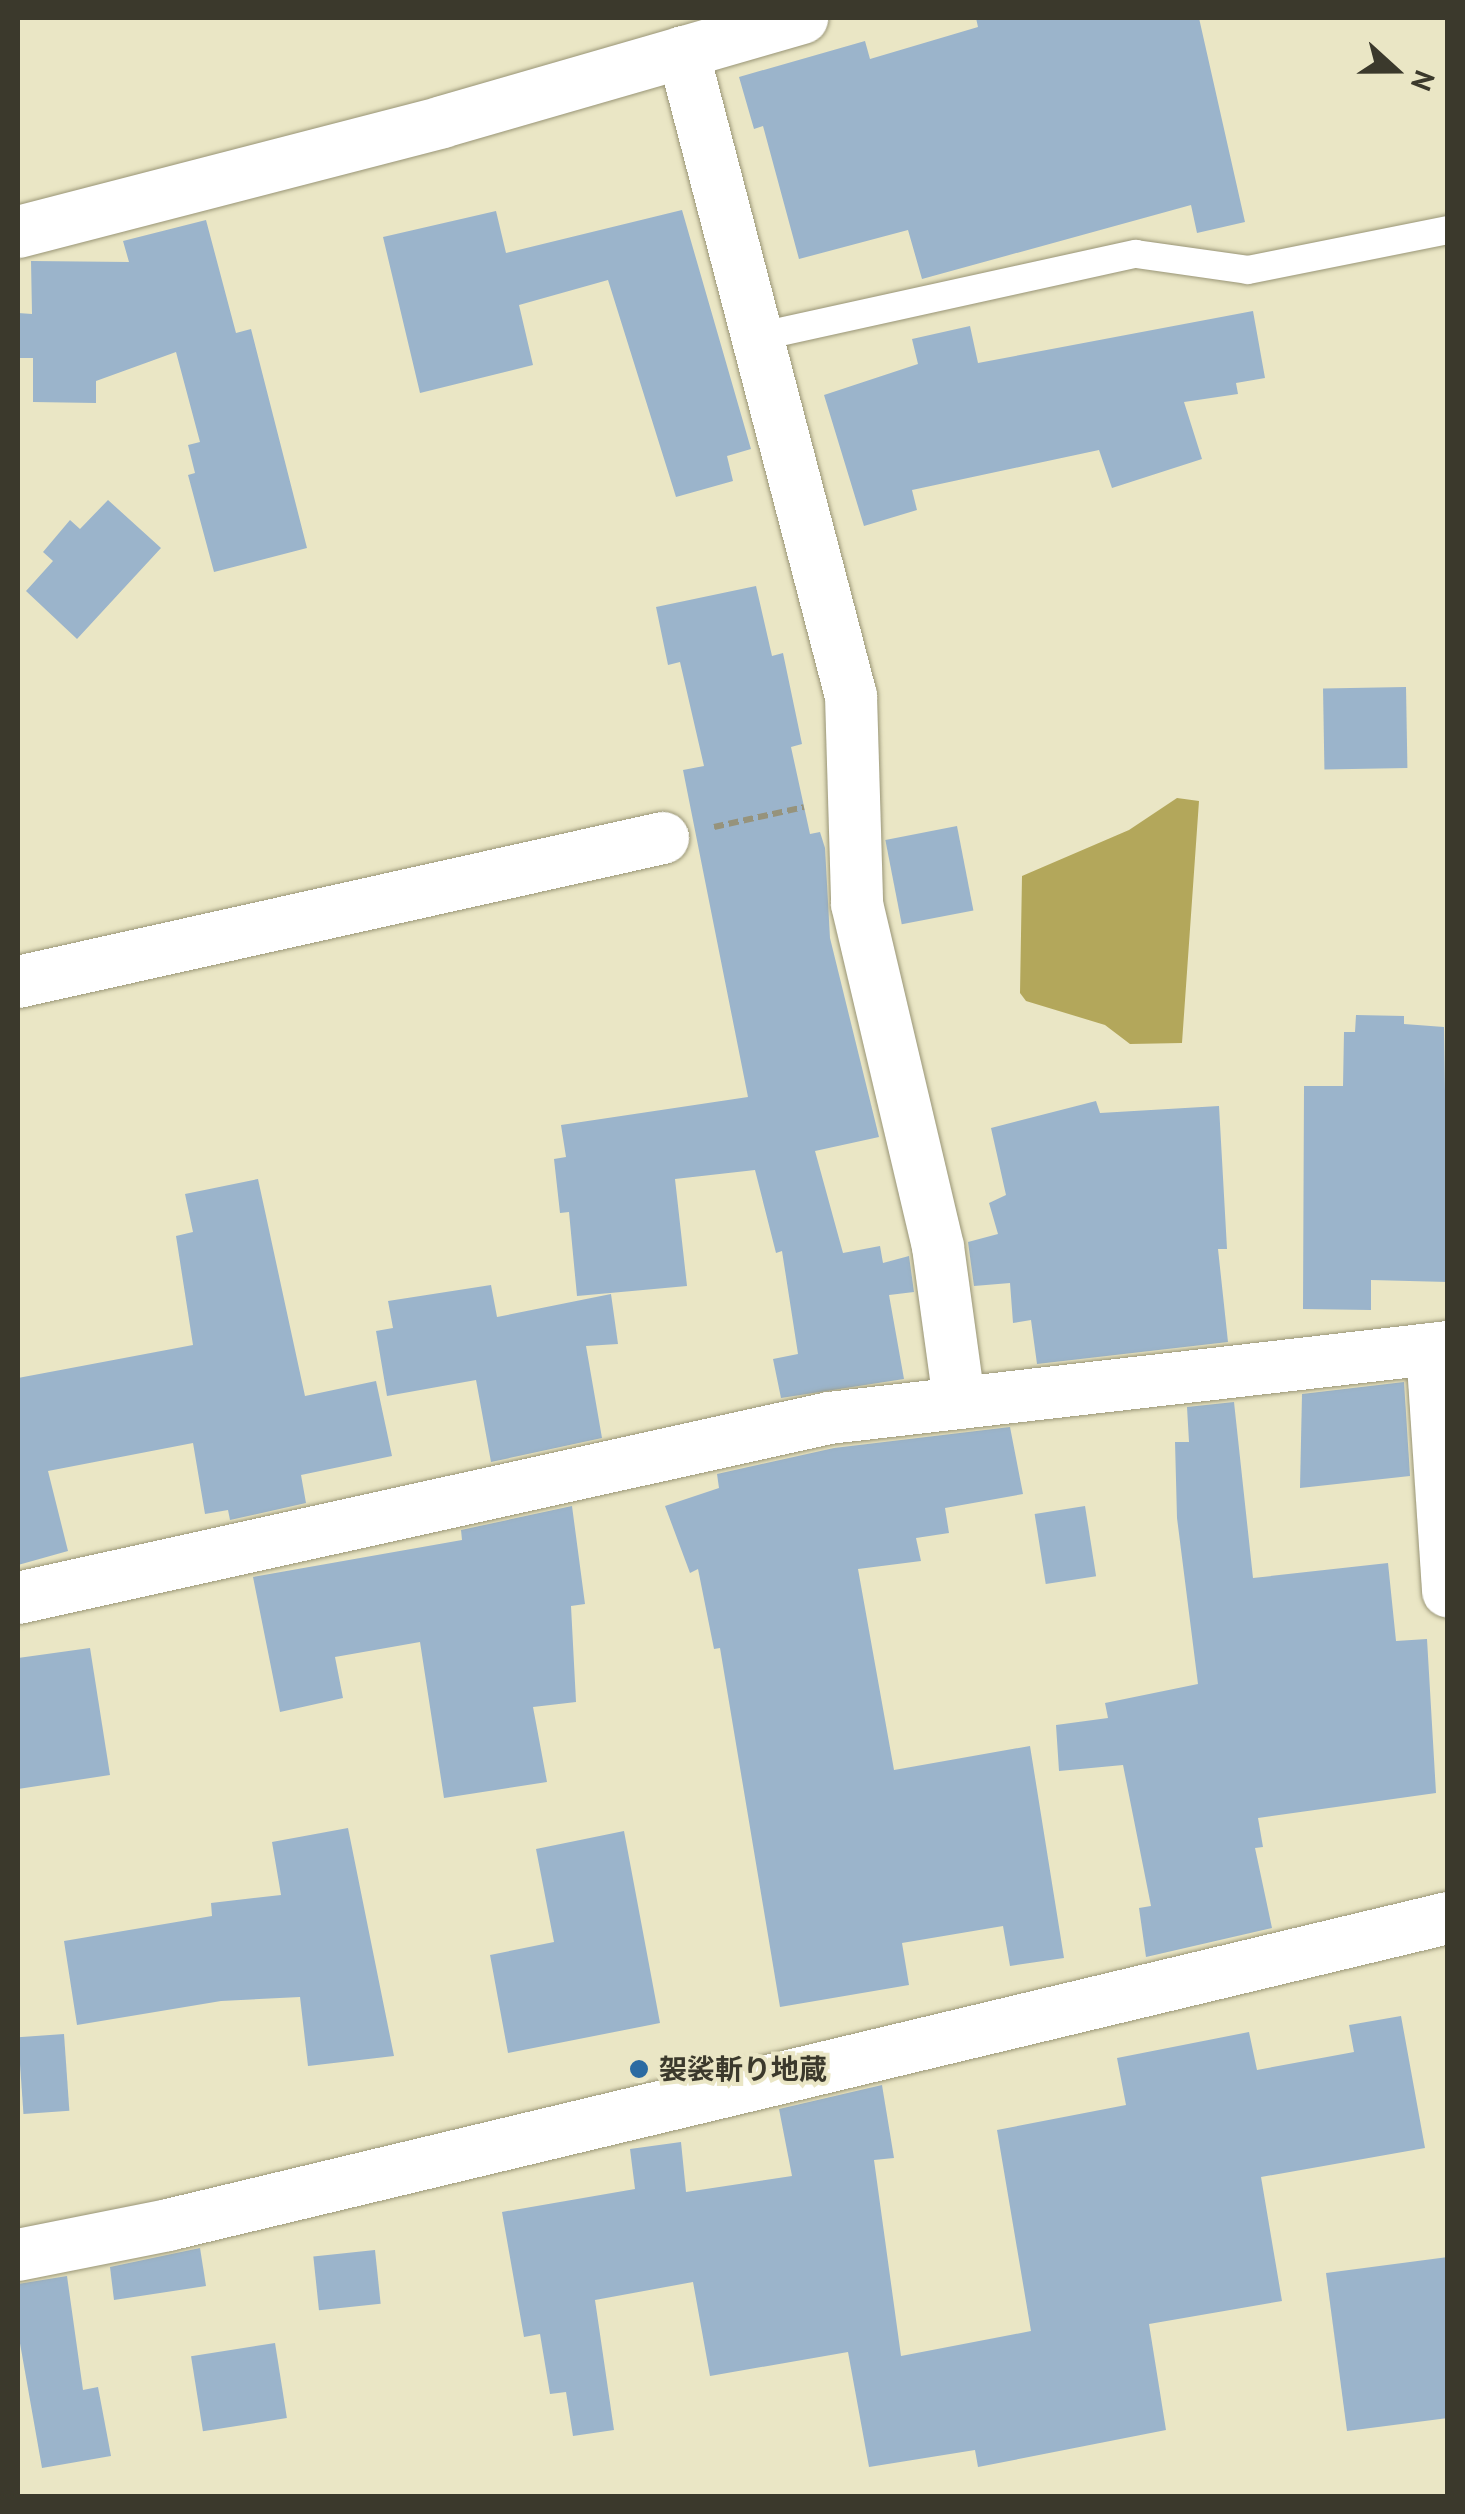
<!DOCTYPE html>
<html>
<head>
<meta charset="utf-8">
<style>
  body { margin:0 }
  #map { position:relative; width:1465px; height:2514px; overflow:hidden; background:#eae6c5; font-family:"PT Sans","Noto Sans JP",sans-serif }
  div>[style] { position:absolute }
  .forest>* { inset:0; background:#b3a75b }
  .building>* { inset:0; background:#9bb4cb; transform-origin:0 0 }
  .path>* { height:6px; margin-top:-3px; transform-origin:0; background:repeating-linear-gradient(90deg,#96937c 0 10px,transparent 0 15px) }
  .roads { filter:drop-shadow(0 0 2px #999576) drop-shadow(0 0 2px #999576) }
  .lane>* { height:28px; margin:-14px; padding:0 14px; transform-origin:14px; border-radius:14px; background:#fff }
  .street>* { height:52px; margin:-26px; padding:0 26px; transform-origin:26px; border-radius:26px; background:#fff }
  .dots>* { width:28px; height:28px; translate:-50% -50%; box-sizing:border-box; border:5px solid #eae6c5; border-radius:50% }
  span { translate:-50% -50%; white-space:nowrap; text-align:center; line-height:1.15; -webkit-text-stroke:8px #eae6c5; paint-order:stroke }
  .poi-label { font-size:28px; color:#3b392c; font-weight:700 }
  .left { translate:0 -50%; text-align:left }
  .frame { position:absolute; inset:0; border:20px solid #3b392c; pointer-events:none }
  .north { position:absolute; left:1345px; top:20px; width:100px; height:100px; -webkit-text-stroke:8px #eae6c5; paint-order:stroke; rotate:111deg; font-size:28px; font-weight:700; line-height:40px; text-align:center; color:#3b392c }
  .north::after { content:''; display:block; margin:auto; width:35px; height:45px; background:#3b392c; clip-path:polygon(50% 0,100% 100%,50% 72%,0 100%) }
</style>
</head>
<body>
<div id="map">
  <div class="forest">
    <i style="clip-path:polygon(1177px 798px,1199px 801px,1182px 1043px,1130px 1044px,1105px 1025px,1026px 1001px,1020px 993px,1022px 876px,1129px 830px)"></i>
  </div>
  <div class="building">
    <i style="clip-path:polygon(976px 18px,1199px 18px,1245px 222px,1197px 233px,1191px 205px,922px 279px,908px 230px,799px 259px,763px 126px,754px 129px,739px 77px,865px 41px,870px 59px,978px 27px)"></i>
    <i style="clip-path:polygon(682px 210px,751px 449px,727px 456px,733px 481px,676px 497px,608px 280px,519px 305px,533px 365px,420px 393px,383px 237px,496px 211px,506px 253px)"></i>
    <i style="clip-path:polygon(206px 220px,236px 333px,251px 329px,307px 548px,214px 572px,188px 475px,195px 473px,188px 445px,200px 442px,176px 352px,96px 381px,96px 403px,33px 402px,33px 358px,18px 358px,18px 313px,32px 314px,31px 261px,129px 262px,123px 241px)"></i>
    <i style="clip-path:polygon(1253px 311px,1265px 378px,1236px 383px,1238px 394px,1184px 402px,1202px 459px,1112px 488px,1099px 450px,912px 490px,917px 510px,864px 526px,824px 395px,918px 364px,912px 339px,970px 326px,978px 363px)"></i>
    <i style="clip-path:polygon(108px 500px,161px 548px,77px 639px,26px 591px,53px 561px,43px 552px,70px 520px,80px 529px)"></i>
    <i style="clip-path:polygon(756px 586px,772px 656px,783px 653px,802px 744px,791px 747px,810px 834px,820px 832px,825px 848px,830px 938px,879px 1137px,815px 1151px,843px 1253px,880px 1246px,883px 1263px,909px 1256px,914px 1292px,889px 1295px,904px 1379px,781px 1398px,773px 1359px,798px 1354px,782px 1251px,776px 1253px,755px 1170px,675px 1179px,687px 1286px,577px 1296px,569px 1212px,560px 1213px,554px 1159px,566px 1157px,561px 1125px,748px 1097px,683px 770px,704px 766px,680px 662px,668px 665px,656px 607px)"></i>
    <i style="left:1406px;top:687px;width:81px;height:83px;rotate:89deg"></i>
    <i style="left:957px;top:826px;width:86px;height:73px;rotate:79deg"></i>
    <i style="clip-path:polygon(1356px 1015px,1404px 1016px,1404px 1024px,1444px 1027px,1448px 1282px,1371px 1280px,1371px 1310px,1303px 1309px,1304px 1086px,1343px 1086px,1344px 1032px,1355px 1032px)"></i>
    <i style="clip-path:polygon(1096px 1101px,1100px 1113px,1219px 1106px,1227px 1249px,1218px 1249px,1228px 1342px,1037px 1364px,1031px 1320px,1013px 1323px,1010px 1283px,974px 1286px,968px 1242px,998px 1234px,989px 1203px,1006px 1195px,991px 1128px)"></i>
    <i style="clip-path:polygon(258px 1179px,305px 1396px,376px 1381px,392px 1456px,301px 1475px,306px 1503px,230px 1520px,228px 1510px,205px 1514px,193px 1443px,48px 1471px,68px 1551px,18px 1565px,18px 1378px,193px 1345px,176px 1236px,193px 1232px,185px 1194px)"></i>
    <i style="clip-path:polygon(491px 1285px,497px 1317px,611px 1294px,618px 1344px,586px 1346px,602px 1438px,491px 1462px,476px 1380px,387px 1396px,376px 1331px,393px 1328px,388px 1301px)"></i>
    <i style="clip-path:polygon(1404px 1382px,1410px 1476px,1300px 1488px,1302px 1394px)"></i>
    <i style="clip-path:polygon(1234px 1402px,1253px 1578px,1388px 1563px,1396px 1641px,1427px 1639px,1436px 1793px,1258px 1818px,1263px 1847px,1255px 1848px,1272px 1928px,1146px 1957px,1139px 1908px,1151px 1906px,1123px 1765px,1059px 1771px,1056px 1725px,1108px 1718px,1105px 1703px,1198px 1684px,1177px 1518px,1175px 1442px,1189px 1442px,1187px 1407px)"></i>
    <i style="clip-path:polygon(1010px 1427px,1023px 1494px,945px 1508px,949px 1533px,916px 1538px,921px 1561px,858px 1569px,894px 1770px,1030px 1746px,1064px 1958px,1010px 1966px,1003px 1926px,902px 1943px,909px 1985px,780px 2007px,720px 1648px,714px 1649px,698px 1569px,690px 1573px,665px 1506px,719px 1488px,717px 1474px,834px 1448px)"></i>
    <i style="clip-path:polygon(572px 1506px,585px 1604px,571px 1606px,576px 1702px,533px 1707px,547px 1782px,444px 1798px,420px 1642px,335px 1657px,343px 1698px,280px 1712px,253px 1577px,462px 1540px,461px 1530px)"></i>
    <i style="left:1085px;top:1506px;width:71px;height:51px;rotate:81deg"></i>
    <i style="clip-path:polygon(90px 1648px,110px 1775px,18px 1789px,18px 1658px)"></i>
    <i style="clip-path:polygon(348px 1828px,394px 2056px,308px 2066px,300px 1997px,221px 2001px,77px 2025px,64px 1941px,212px 1916px,211px 1903px,281px 1895px,272px 1842px)"></i>
    <i style="clip-path:polygon(624px 1831px,660px 2023px,508px 2053px,490px 1955px,554px 1942px,536px 1849px)"></i>
    <i style="clip-path:polygon(1401px 2016px,1425px 2148px,1261px 2177px,1282px 2301px,1149px 2324px,1166px 2430px,978px 2467px,975px 2450px,869px 2467px,848px 2352px,710px 2376px,693px 2282px,595px 2300px,614px 2430px,573px 2436px,566px 2392px,550px 2394px,540px 2334px,524px 2337px,502px 2212px,635px 2189px,630px 2149px,681px 2142px,686px 2192px,792px 2176px,779px 2109px,882px 2085px,894px 2158px,874px 2160px,901px 2356px,1031px 2331px,997px 2130px,1126px 2105px,1117px 2058px,1249px 2032px,1257px 2070px,1354px 2052px,1349px 2025px)"></i>
    <i style="left:64px;top:2034px;width:77px;height:46px;rotate:86deg"></i>
    <i style="clip-path:polygon(200px 2248px,206px 2286px,114px 2300px,110px 2267px)"></i>
    <i style="left:375px;top:2250px;width:54px;height:62px;rotate:84deg"></i>
    <i style="clip-path:polygon(1448px 2257px,1448px 2418px,1347px 2431px,1326px 2273px)"></i>
    <i style="clip-path:polygon(67px 2276px,83px 2390px,98px 2387px,111px 2456px,42px 2468px,18px 2332px,18px 2284px)"></i>
    <i style="left:275px;top:2343px;width:76px;height:85px;rotate:81deg"></i>
  </div>
  <div class="path">
    <i style="left:714px;top:827px;width:92px;rotate:-12.5deg"></i>
  </div>
  <div class="roads">
    <div class="lane">
      <i style="left:757px;top:337px;width:388px;rotate:-12.4deg"></i>
      <i style="left:1136px;top:254px;width:113px;rotate:8.1deg"></i>
      <i style="left:1248px;top:270px;width:204px;rotate:-11.3deg"></i>
    </div>
    <div class="street">
      <i style="left:683px;top:52px;width:666px;rotate:75.38deg"></i>
      <i style="left:851px;top:696px;width:208px;rotate:88.3deg"></i>
      <i style="left:857px;top:904px;width:352px;rotate:76.7deg"></i>
      <i style="left:938px;top:1247px;width:154px;rotate:82.2deg"></i>
      <i style="left:18px;top:232px;width:438px;rotate:-14.5deg"></i>
      <i style="left:442px;top:122px;width:375px;rotate:-16.1deg"></i>
      <i style="left:18px;top:982px;width:661px;rotate:-12.59deg"></i>
      <i style="left:1432px;top:1349px;width:243px;rotate:86.2deg"></i>
      <i style="left:18px;top:1598px;width:831px;rotate:-12.51deg"></i>
      <i style="left:829px;top:1418px;width:623px;rotate:-6.54deg"></i>
      <i style="left:18px;top:2255px;width:153px;rotate:-11.3deg"></i>
      <i style="left:168px;top:2225px;width:1316px;rotate:-13.49deg"></i>
    </div>
  </div>
  <div class="dots">
    <i style="left:639px;top:2069px;background:#2b6ba2"></i>
  </div>
  <div class="poi-label">
    <span class="left" style="left:659px;top:2069px">袈裟斬り地蔵</span>
  </div>
  <div class="frame"></div>
  <div class="north">N</div>
</div>
</body>
</html>
